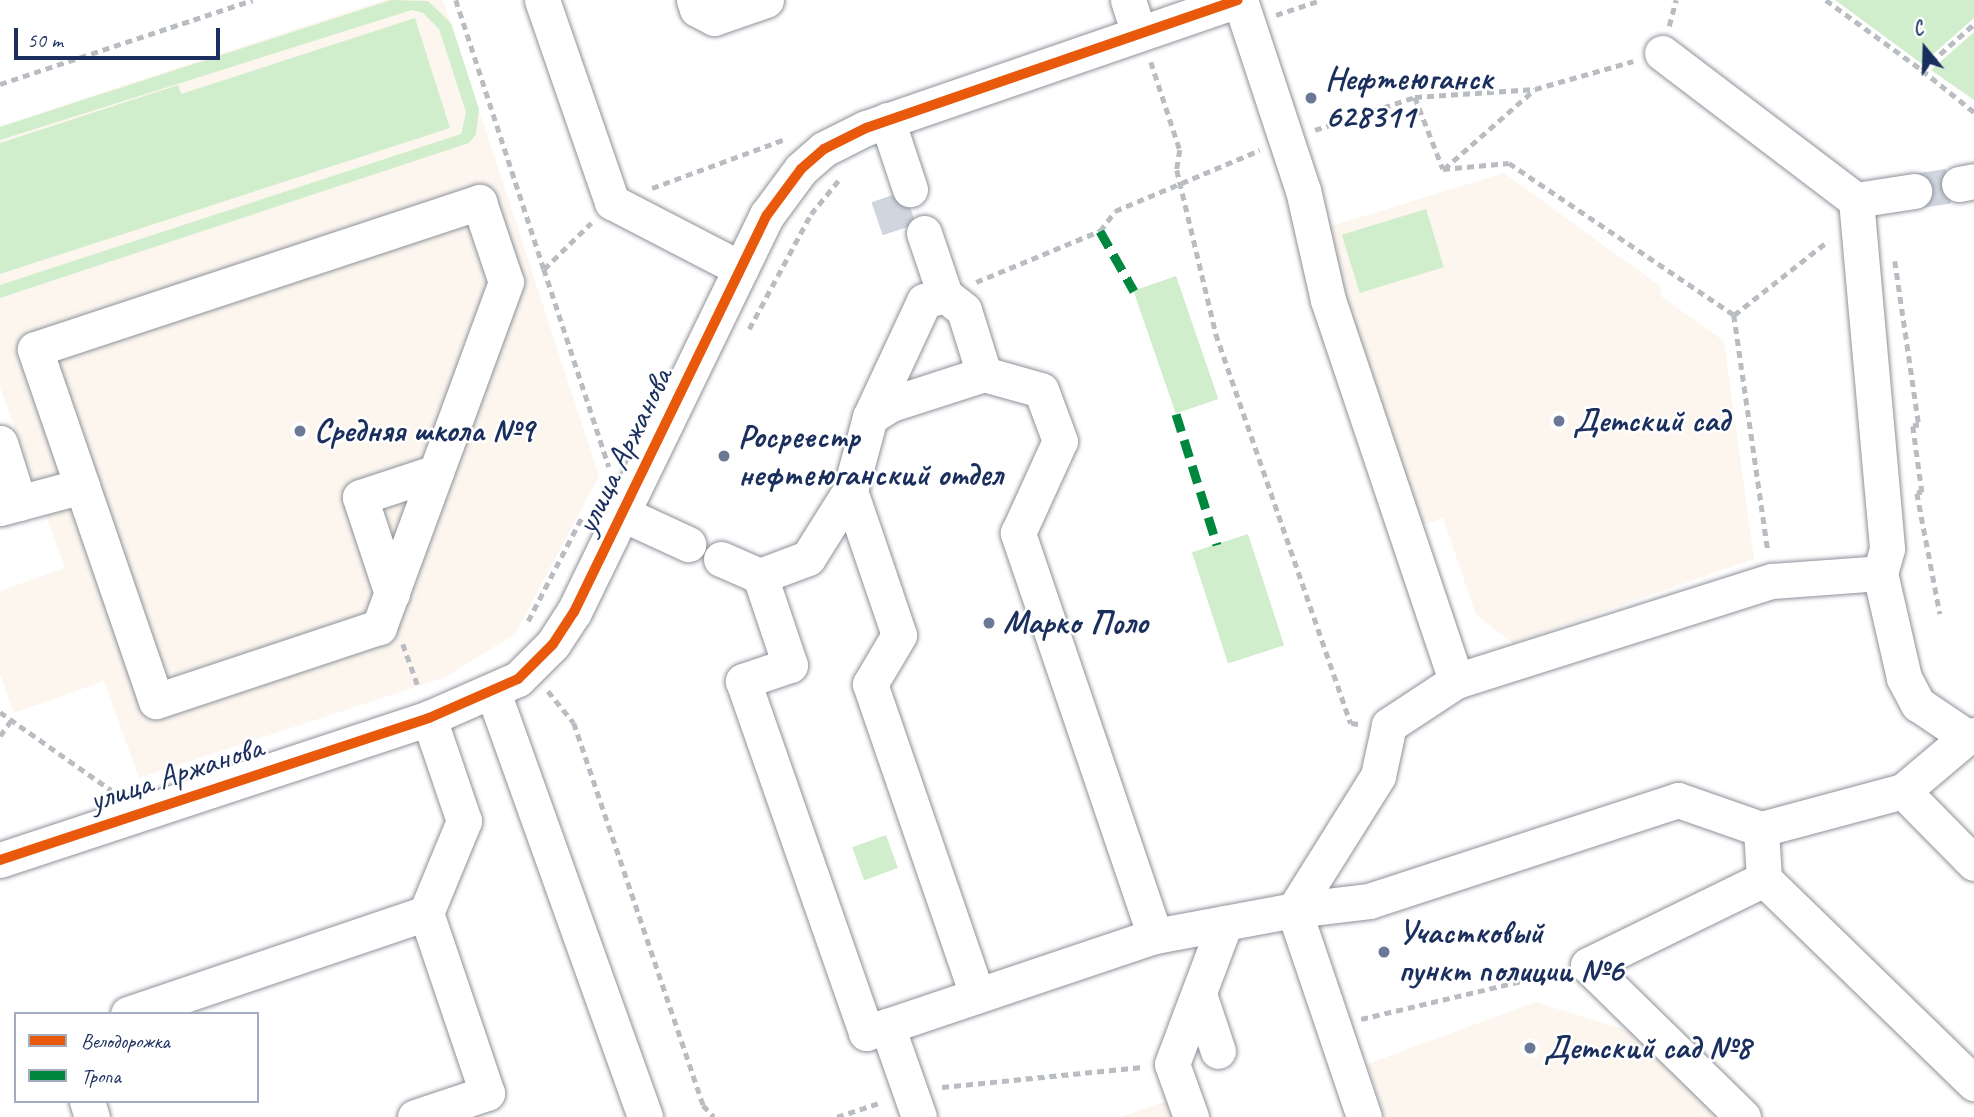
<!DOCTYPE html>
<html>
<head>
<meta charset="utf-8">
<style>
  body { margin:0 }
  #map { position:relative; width:1974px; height:1117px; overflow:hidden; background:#fff; font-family:Caveat,sans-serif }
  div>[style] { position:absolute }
  .built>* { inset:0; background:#fcf6ef }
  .green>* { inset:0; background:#d1eecc; transform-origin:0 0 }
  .minor-tunnel>* { height:35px; margin-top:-17.5px; transform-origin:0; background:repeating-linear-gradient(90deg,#d1d5df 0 35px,transparent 0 53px) }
  .path>* { height:4.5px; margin-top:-2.25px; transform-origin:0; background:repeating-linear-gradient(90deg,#b9bcc1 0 7px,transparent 0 12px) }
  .roads { filter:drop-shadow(0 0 2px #8e929a) drop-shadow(0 0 2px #8e929a) }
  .minor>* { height:35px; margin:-17.5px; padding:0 17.5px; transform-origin:17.5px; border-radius:17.5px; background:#fff }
  .quiet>* { height:9px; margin-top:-4.5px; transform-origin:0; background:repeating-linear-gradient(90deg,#00873e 0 18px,transparent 0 27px) }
  .cycleway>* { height:10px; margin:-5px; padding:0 5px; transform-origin:5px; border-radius:5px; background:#e8590c }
  .dots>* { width:19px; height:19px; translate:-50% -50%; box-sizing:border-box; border:4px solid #fff; border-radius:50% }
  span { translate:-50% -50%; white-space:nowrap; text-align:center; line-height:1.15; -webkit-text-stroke:5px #fff; paint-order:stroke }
  .poi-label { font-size:33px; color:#1b2f5e; font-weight:700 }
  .left { translate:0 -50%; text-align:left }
  .street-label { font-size:33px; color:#1b2f5e }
  .legend { position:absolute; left:14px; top:1012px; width:245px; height:91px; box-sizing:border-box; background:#fff; border:2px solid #a4acbf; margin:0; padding:9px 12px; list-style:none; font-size:21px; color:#1b2f5e }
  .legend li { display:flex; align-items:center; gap:14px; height:35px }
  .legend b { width:35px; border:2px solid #a4acbf }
  .north { position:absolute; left:1890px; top:14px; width:70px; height:70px; -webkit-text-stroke:5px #fff; paint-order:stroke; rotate:341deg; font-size:19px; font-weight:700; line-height:28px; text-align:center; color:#1b2f5e }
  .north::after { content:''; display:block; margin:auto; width:24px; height:32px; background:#1b2f5e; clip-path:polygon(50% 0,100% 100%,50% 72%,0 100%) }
  .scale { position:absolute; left:14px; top:28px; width:206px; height:32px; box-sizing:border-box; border:4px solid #1b2f5e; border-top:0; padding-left:9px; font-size:21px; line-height:24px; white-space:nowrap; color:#1b2f5e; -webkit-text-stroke:5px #fff; paint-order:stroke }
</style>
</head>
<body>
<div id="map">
  <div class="built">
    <i style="clip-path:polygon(384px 0,443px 0,599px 476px,515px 634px,446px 677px,139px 778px,104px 681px,14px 713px,0 674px,0 591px,65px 568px,0 387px,0 126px)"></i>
    <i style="clip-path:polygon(1504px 173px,1660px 286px,1662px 297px,1724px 341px,1754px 559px,1513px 643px,1476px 615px,1443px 518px,1417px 527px,1325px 228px)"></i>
    <i style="clip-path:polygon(1536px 1002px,1635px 1033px,1719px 1117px,1385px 1117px,1367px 1064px)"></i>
    <i style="clip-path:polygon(1173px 1099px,1179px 1117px,1120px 1117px)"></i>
  </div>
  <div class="green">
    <i style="clip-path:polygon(391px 0,428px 1px,451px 23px,479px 109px,476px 134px,469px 143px,0 298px,0 285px,461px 134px,466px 112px,439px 29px,423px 13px,412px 10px,0 140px,0 127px)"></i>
    <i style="clip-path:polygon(1835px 0,1974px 0,1974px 18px,1922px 64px)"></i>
    <i style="clip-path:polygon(415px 18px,450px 128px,0 274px,0 143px,178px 85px,181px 94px)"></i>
    <i style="clip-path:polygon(1974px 32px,1974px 100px,1931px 70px)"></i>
    <i style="left:1426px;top:209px;width:61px;height:88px;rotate:73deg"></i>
    <i style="left:1176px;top:276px;width:130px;height:45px;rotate:71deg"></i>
    <i style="left:1248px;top:534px;width:117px;height:59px;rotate:72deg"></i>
    <i style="left:886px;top:835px;width:35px;height:36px;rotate:70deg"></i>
  </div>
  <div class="minor-tunnel">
    <i style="left:1914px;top:191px;width:46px;rotate:-8.8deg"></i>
    <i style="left:888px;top:196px;width:46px;rotate:71.2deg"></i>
  </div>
  <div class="path">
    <i style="left:456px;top:0;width:283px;rotate:71.9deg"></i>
    <i style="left:544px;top:269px;width:66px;rotate:-44.4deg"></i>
    <i style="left:1826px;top:0;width:119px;rotate:36.1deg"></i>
    <i style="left:1922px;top:70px;width:69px;rotate:-41.5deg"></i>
    <i style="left:1276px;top:15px;width:47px;rotate:-18.4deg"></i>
    <i style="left:1669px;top:26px;width:27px;rotate:-75deg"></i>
    <i style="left:1151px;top:62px;width:93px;rotate:71.8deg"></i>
    <i style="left:1180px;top:150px;width:20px;rotate:99deg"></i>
    <i style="left:1177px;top:170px;width:169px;rotate:76.6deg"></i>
    <i style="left:1216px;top:334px;width:412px;rotate:70.9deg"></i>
    <i style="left:1351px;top:723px;width:8px;rotate:7deg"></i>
    <i style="left:1922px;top:70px;width:67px;rotate:38.9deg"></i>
    <i style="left:0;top:84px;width:266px;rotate:-18.4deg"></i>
    <i style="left:1415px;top:97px;width:77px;rotate:68.7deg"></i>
    <i style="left:1443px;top:169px;width:66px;rotate:-5.2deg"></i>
    <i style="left:1509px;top:163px;width:272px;rotate:34deg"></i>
    <i style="left:1734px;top:315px;width:238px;rotate:81.8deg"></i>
    <i style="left:1315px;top:130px;width:105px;rotate:-18.3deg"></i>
    <i style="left:1415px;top:97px;width:120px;rotate:-3.8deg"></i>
    <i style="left:1535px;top:89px;width:102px;rotate:-15.9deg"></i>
    <i style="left:1444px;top:169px;width:121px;rotate:-41.3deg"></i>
    <i style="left:652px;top:188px;width:142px;rotate:-20.2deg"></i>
    <i style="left:1895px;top:261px;width:166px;rotate:81.7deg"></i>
    <i style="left:1919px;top:425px;width:6px;rotate:171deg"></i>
    <i style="left:1913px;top:426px;width:67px;rotate:82.2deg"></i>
    <i style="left:1922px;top:492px;width:5px;rotate:169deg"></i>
    <i style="left:1917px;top:493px;width:123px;rotate:79.2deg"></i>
    <i style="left:544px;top:269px;width:208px;rotate:71.8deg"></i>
    <i style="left:976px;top:282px;width:134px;rotate:-22.4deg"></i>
    <i style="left:1100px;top:231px;width:25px;rotate:-53deg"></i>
    <i style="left:1115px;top:211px;width:157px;rotate:-22.8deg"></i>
    <i style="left:1734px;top:315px;width:120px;rotate:-38.2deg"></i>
    <i style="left:749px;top:329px;width:131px;rotate:-61.7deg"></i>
    <i style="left:811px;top:214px;width:43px;rotate:-50.7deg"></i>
    <i style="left:528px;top:621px;width:117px;rotate:-62.6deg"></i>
    <i style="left:403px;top:644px;width:45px;rotate:70.3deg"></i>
    <i style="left:548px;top:691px;width:41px;rotate:50.9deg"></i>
    <i style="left:574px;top:723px;width:403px;rotate:71.3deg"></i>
    <i style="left:703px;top:1105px;width:16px;rotate:47deg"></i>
    <i style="left:0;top:712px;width:136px;rotate:35.1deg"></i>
    <i style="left:0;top:736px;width:19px;rotate:-55deg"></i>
    <i style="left:1361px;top:1019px;width:204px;rotate:-13.3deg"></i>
    <i style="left:942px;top:1087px;width:201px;rotate:-5.7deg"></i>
    <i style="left:837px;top:1117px;width:47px;rotate:-18.4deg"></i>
  </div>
  <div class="roads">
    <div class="minor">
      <i style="left:542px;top:0;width:214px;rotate:70.9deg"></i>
      <i style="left:612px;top:202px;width:145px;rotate:27.4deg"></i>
      <i style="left:694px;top:0;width:9px;rotate:72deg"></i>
      <i style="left:697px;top:9px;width:19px;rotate:28deg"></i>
      <i style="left:714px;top:18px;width:55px;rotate:-19.1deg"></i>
      <i style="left:1128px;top:0;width:35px;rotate:72deg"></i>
      <i style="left:1240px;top:0;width:200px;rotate:71.7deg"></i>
      <i style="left:1303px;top:190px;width:113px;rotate:77.2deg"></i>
      <i style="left:1328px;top:300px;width:402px;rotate:71.4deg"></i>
      <i style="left:1662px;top:53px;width:243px;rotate:37.2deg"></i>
      <i style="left:1856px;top:200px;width:350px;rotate:84.9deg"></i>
      <i style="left:1887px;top:549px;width:25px;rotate:106deg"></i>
      <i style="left:887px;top:120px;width:73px;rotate:71.6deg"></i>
      <i style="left:1959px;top:184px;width:15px;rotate:-11deg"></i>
      <i style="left:1856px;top:200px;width:59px;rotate:-8.8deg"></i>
      <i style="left:479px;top:202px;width:84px;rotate:71.4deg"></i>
      <i style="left:506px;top:282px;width:368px;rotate:110.2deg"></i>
      <i style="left:379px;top:627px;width:235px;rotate:161.6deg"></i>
      <i style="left:156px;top:701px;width:372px;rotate:-109deg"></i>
      <i style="left:35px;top:349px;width:468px;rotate:-18.3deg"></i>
      <i style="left:924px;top:233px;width:65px;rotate:71.3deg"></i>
      <i style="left:870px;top:417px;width:128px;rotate:-65deg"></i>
      <i style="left:924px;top:301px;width:22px;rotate:-16deg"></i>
      <i style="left:945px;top:295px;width:24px;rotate:38deg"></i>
      <i style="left:964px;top:310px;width:67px;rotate:72.6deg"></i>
      <i style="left:0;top:443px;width:63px;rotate:72.4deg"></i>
      <i style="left:850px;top:491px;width:152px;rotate:71.2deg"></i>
      <i style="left:899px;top:635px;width:57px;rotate:120.6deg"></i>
      <i style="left:870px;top:684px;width:328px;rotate:71deg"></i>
      <i style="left:0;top:508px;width:85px;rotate:-15deg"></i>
      <i style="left:623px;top:514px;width:72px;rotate:24.8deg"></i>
      <i style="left:721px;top:559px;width:43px;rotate:23.6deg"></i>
      <i style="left:392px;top:594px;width:102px;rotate:-108.3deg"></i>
      <i style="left:360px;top:497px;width:80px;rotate:-18.2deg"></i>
      <i style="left:493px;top:692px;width:451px;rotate:70.3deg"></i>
      <i style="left:1967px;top:737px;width:84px;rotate:139.8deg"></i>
      <i style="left:1903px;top:791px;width:147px;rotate:165deg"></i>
      <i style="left:1761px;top:829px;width:50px;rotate:86.6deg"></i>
      <i style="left:1764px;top:879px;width:293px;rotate:44.2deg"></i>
      <i style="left:1903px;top:791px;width:101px;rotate:45.4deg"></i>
      <i style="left:0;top:860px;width:452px;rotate:-18.3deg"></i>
      <i style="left:429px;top:718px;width:97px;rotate:-23.7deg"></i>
      <i style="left:518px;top:679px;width:49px;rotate:-45deg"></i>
      <i style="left:553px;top:644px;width:38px;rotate:-57deg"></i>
      <i style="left:574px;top:612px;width:441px;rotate:-64.1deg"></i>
      <i style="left:767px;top:215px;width:57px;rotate:-53.5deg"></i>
      <i style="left:801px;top:169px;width:30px;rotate:-41deg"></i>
      <i style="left:824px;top:149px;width:47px;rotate:-26.6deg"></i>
      <i style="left:866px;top:128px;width:393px;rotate:-19deg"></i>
      <i style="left:1155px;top:936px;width:141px;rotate:-10.6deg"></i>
      <i style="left:1294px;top:910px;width:158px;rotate:-57.9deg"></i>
      <i style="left:1378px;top:776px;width:52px;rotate:-77.8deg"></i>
      <i style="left:1389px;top:725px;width:80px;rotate:-33.3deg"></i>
      <i style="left:1456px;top:681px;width:331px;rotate:-17.6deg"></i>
      <i style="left:1772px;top:581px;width:108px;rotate:-4.2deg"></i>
      <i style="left:1880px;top:573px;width:108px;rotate:77.1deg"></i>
      <i style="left:1904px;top:678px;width:30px;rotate:62deg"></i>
      <i style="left:1918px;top:704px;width:59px;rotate:34deg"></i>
      <i style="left:1967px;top:737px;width:7px;rotate:-16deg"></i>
      <i style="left:1199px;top:994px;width:60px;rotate:71.6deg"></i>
      <i style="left:128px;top:1014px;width:315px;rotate:-18.7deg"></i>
      <i style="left:426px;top:913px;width:100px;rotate:-67.6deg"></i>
      <i style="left:464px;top:821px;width:109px;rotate:-108.8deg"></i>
      <i style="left:887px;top:1026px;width:283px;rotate:-18.6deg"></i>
      <i style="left:1155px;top:936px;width:426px;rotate:-108.8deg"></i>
      <i style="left:1018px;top:533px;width:101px;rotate:-65.5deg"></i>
      <i style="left:1060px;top:441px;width:54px;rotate:-110.4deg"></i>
      <i style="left:1041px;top:390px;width:59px;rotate:-164.3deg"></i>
      <i style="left:984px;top:374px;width:98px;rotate:162.1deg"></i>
      <i style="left:891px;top:404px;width:25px;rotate:148deg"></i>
      <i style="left:870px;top:417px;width:77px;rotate:105.1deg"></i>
      <i style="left:850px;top:491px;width:79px;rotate:122.1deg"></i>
      <i style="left:808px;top:558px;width:51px;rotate:159.4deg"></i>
      <i style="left:760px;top:576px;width:94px;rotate:71.4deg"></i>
      <i style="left:790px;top:665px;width:50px;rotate:161.2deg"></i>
      <i style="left:743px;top:681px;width:373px;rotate:70.7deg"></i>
      <i style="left:866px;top:1033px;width:22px;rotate:-18deg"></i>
      <i style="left:887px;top:1026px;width:96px;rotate:70.6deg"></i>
      <i style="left:87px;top:1101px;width:17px;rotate:73deg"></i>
      <i style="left:415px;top:1117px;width:76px;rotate:-18.4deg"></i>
      <i style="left:487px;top:1093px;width:190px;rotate:-108.7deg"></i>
      <i style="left:1191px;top:1117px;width:56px;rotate:-109.7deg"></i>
      <i style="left:1172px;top:1064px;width:151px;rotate:-69.4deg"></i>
      <i style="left:1364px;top:1117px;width:219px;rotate:-108.7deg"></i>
      <i style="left:1294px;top:910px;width:76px;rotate:-6.8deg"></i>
      <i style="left:1369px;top:901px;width:325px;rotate:-18.1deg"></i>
      <i style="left:1678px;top:800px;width:88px;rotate:19.3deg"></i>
      <i style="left:1743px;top:1117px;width:217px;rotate:-135.6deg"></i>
      <i style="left:1588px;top:965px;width:196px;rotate:-26deg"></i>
    </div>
  </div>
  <div class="quiet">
    <i style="left:1100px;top:231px;width:69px;rotate:60.5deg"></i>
    <i style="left:1176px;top:414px;width:137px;rotate:72.6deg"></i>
  </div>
  <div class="cycleway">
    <i style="left:0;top:860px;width:452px;rotate:-18.3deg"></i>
    <i style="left:429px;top:718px;width:97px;rotate:-23.7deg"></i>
    <i style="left:518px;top:679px;width:49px;rotate:-45deg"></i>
    <i style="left:553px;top:644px;width:38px;rotate:-57deg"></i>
    <i style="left:574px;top:612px;width:441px;rotate:-64.1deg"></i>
    <i style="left:767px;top:215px;width:57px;rotate:-53.5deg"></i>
    <i style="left:801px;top:169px;width:30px;rotate:-41deg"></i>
    <i style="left:824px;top:149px;width:47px;rotate:-26.6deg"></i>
    <i style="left:866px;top:128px;width:393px;rotate:-19deg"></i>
  </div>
  <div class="dots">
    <i style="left:1311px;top:98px;background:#6b7896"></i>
    <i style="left:1559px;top:421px;background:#6b7896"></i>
    <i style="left:300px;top:431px;background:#6b7896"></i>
    <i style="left:724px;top:456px;background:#6b7896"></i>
    <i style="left:989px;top:623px;background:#6b7896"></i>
    <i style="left:1384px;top:952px;background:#6b7896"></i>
    <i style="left:1530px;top:1048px;background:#6b7896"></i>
  </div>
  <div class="poi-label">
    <span class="left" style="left:1325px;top:98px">Нефтеюганск<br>628311</span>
    <span class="left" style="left:1573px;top:421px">Детский сад</span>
    <span class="left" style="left:314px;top:431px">Средняя школа №9</span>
    <span class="left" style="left:738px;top:456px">Росреестр<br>нефтеюганский отдел</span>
    <span class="left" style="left:1003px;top:623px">Марко Поло</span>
    <span class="left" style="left:1398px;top:952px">Участковый<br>пункт полиции №6</span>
    <span class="left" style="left:1544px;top:1048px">Детский сад №8</span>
  </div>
  <div class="street-label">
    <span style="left:624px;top:451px;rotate:-64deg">улица Аржанова</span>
    <span style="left:176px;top:774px;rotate:-18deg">улица Аржанова</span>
  </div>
  <ul class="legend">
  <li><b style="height:9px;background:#e8590c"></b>Велодорожка</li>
  <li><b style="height:9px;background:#00873e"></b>Тропа</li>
  </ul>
  <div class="north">С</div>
  <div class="scale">50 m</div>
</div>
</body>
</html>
